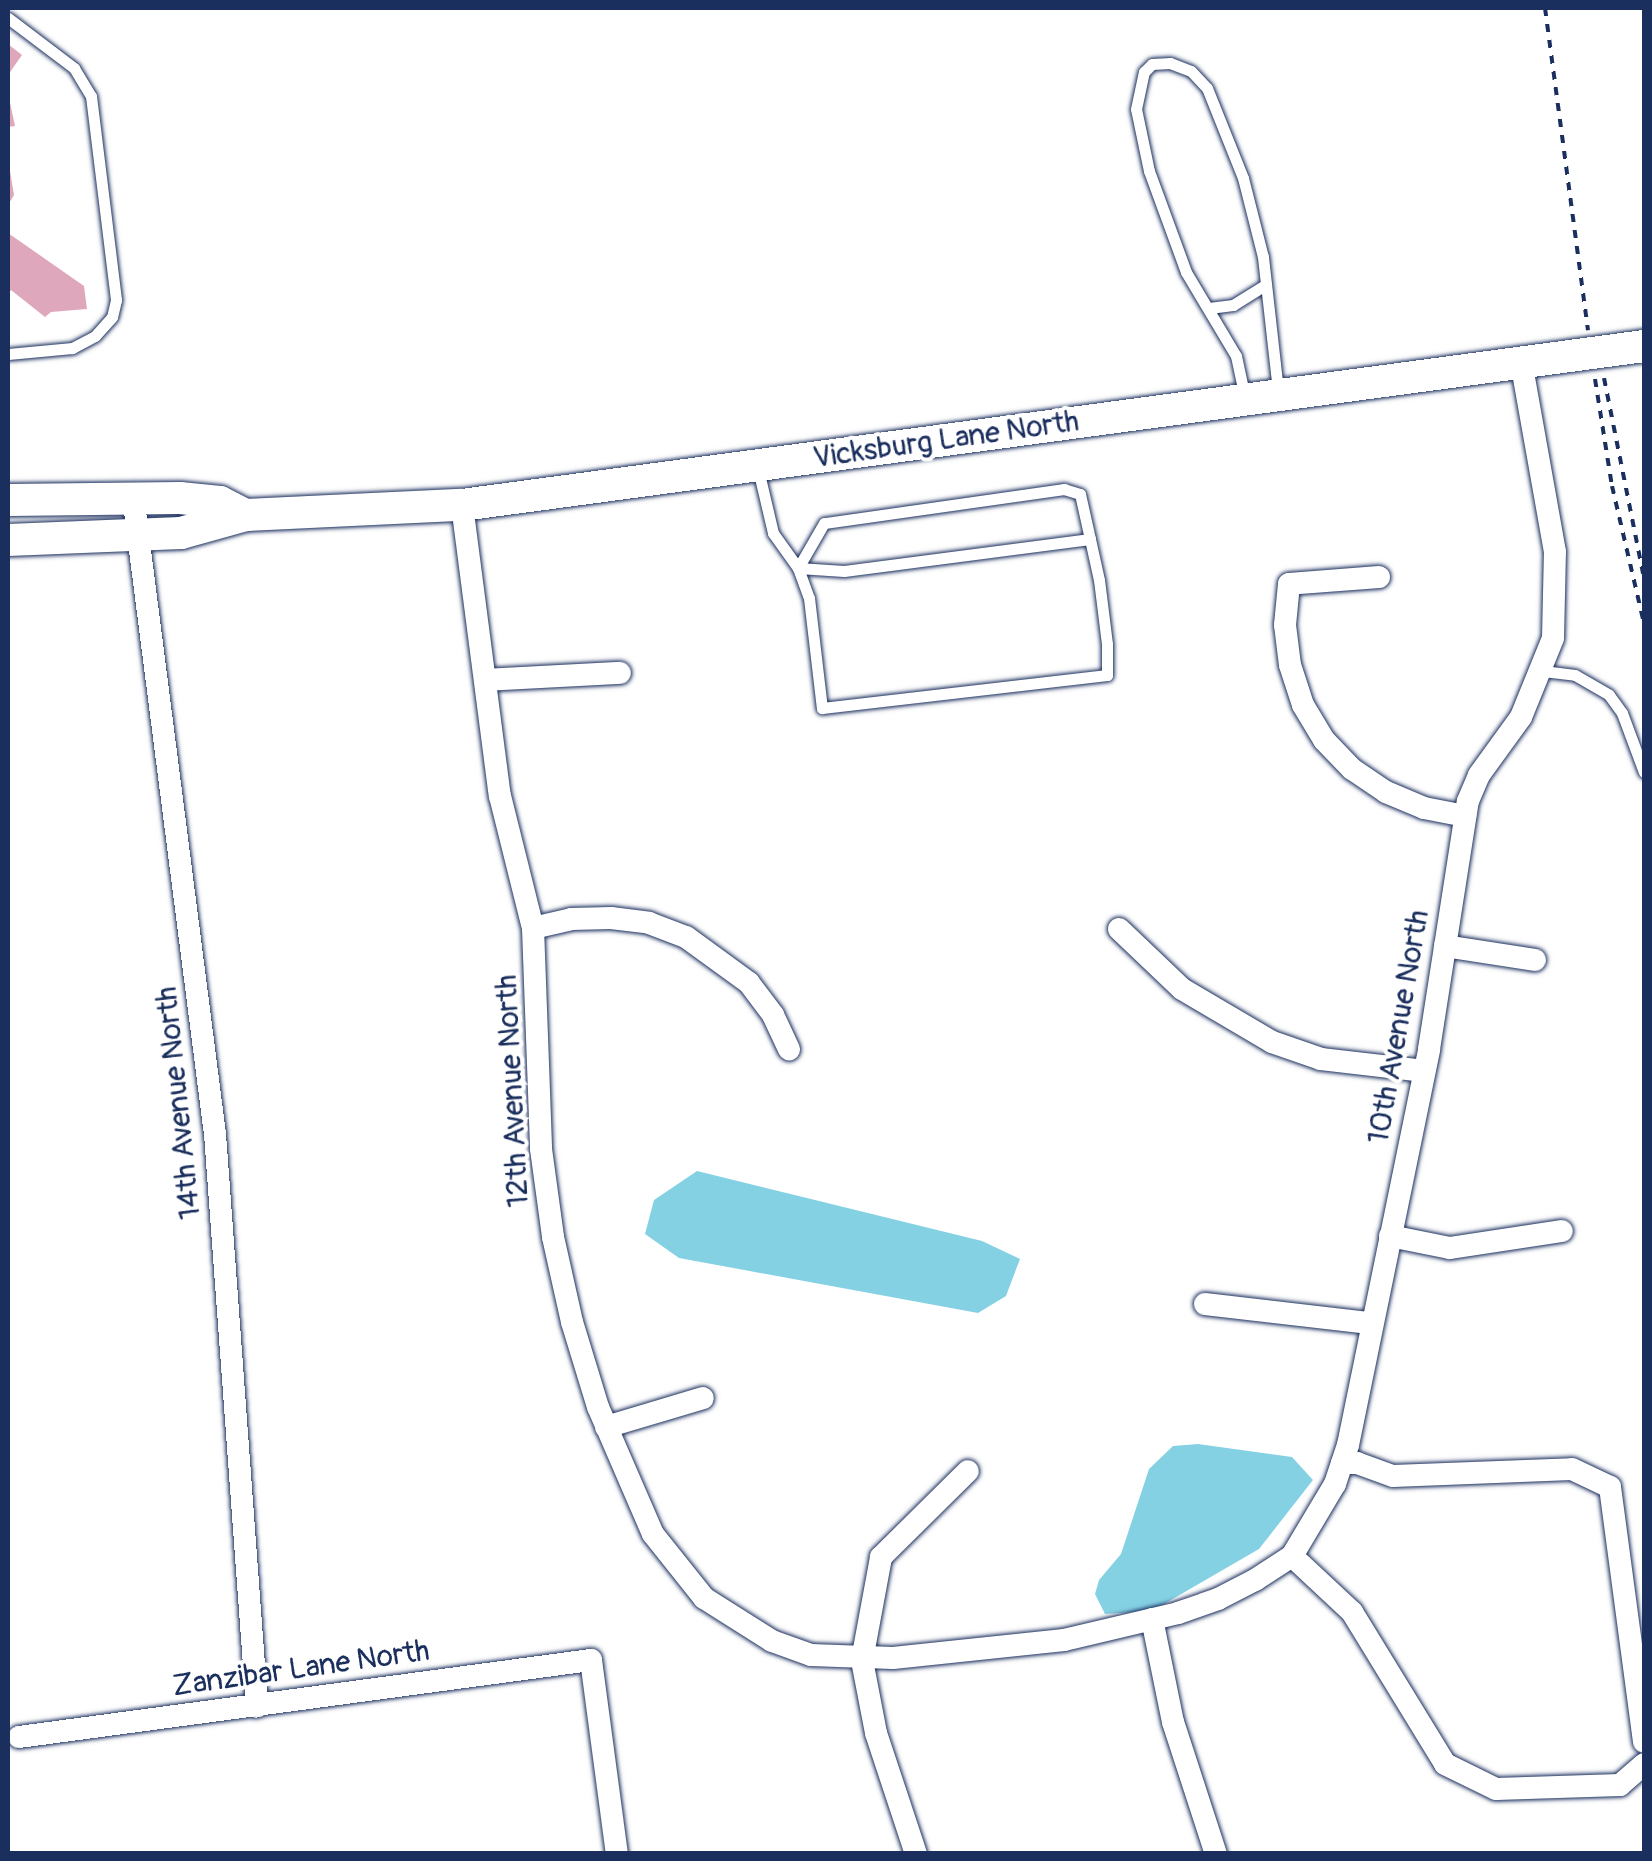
<!DOCTYPE html>
<html>
<head>
<meta charset="utf-8">
<style>
  body { margin:0 }
  #map { position:relative; width:1652px; height:1861px; overflow:hidden; background:#fff; font-family:Pangolin,sans-serif }
  div>[style] { position:absolute }
  .water>* { inset:0; background:#85d1e4 }
  .building>* { inset:0; background:#dfa7bb }
  .path>* { height:4px; margin-top:-2px; transform-origin:0; background:repeating-linear-gradient(90deg,#1b2f5e 0 8px,transparent 0 16px) }
  .roads { filter:drop-shadow(0 0 2px #1b2f5e) drop-shadow(0 0 2px #1b2f5e) }
  .lane>* { height:11px; margin:-5.5px; padding:0 5.5px; transform-origin:5.5px; border-radius:5.5px; background:#fff }
  .street>* { height:22px; margin:-11px; padding:0 11px; transform-origin:11px; border-radius:11px; background:#fff }
  .secondary>* { height:32px; margin:-16px; padding:0 16px; transform-origin:16px; border-radius:16px; background:#fff }
  span { translate:-50% -50%; white-space:nowrap; text-align:center; line-height:1.15; -webkit-text-stroke:8px #fff; paint-order:stroke }
  .street-label { font-size:30px; color:#1b2f5e }
  .frame { position:absolute; inset:0; border:10px solid #1b2f5e; pointer-events:none }
</style>
</head>
<body>
<div id="map">
  <div class="water">
    <i style="clip-path:polygon(697px 1171px,982px 1241px,1020px 1259px,1006px 1296px,978px 1313px,679px 1258px,645px 1234px,654px 1200px)"></i>
    <i style="clip-path:polygon(1198px 1444px,1292px 1457px,1313px 1480px,1259px 1549px,1152px 1611px,1105px 1614px,1095px 1594px,1099px 1580px,1121px 1554px,1149px 1469px,1173px 1446px)"></i>
  </div>
  <div class="building">
    <i style="clip-path:polygon(8px 44px,22px 55px,8px 75px)"></i>
    <i style="clip-path:polygon(8px 93px,15px 126px,8px 127px)"></i>
    <i style="clip-path:polygon(8px 159px,14px 195px,8px 205px)"></i>
    <i style="clip-path:polygon(8px 233px,84px 286px,87px 309px,51px 312px,45px 317px,11px 290px,8px 295px)"></i>
  </div>
  <div class="path">
    <i style="left:1545px;top:8px;width:325px;rotate:82.4deg"></i>
    <i style="left:1604px;top:378px;width:205px;rotate:78.7deg"></i>
    <i style="left:1595px;top:379px;width:108px;rotate:81deg"></i>
    <i style="left:1612px;top:486px;width:142px;rotate:76.9deg"></i>
  </div>
  <div class="roads">
    <div class="lane">
      <i style="left:8px;top:18px;width:83px;rotate:37.1deg"></i>
      <i style="left:74px;top:68px;width:33px;rotate:59deg"></i>
      <i style="left:91px;top:96px;width:206px;rotate:83deg"></i>
      <i style="left:116px;top:300px;width:17px;rotate:103deg"></i>
      <i style="left:112px;top:317px;width:25px;rotate:132deg"></i>
      <i style="left:95px;top:336px;width:26px;rotate:152deg"></i>
      <i style="left:72px;top:348px;width:64px;rotate:174.6deg"></i>
      <i style="left:1209px;top:308px;width:24px;rotate:-7deg"></i>
      <i style="left:1233px;top:305px;width:39px;rotate:-32deg"></i>
      <i style="left:1245px;top:398px;width:43px;rotate:-102.1deg"></i>
      <i style="left:1236px;top:356px;width:98px;rotate:-120.8deg"></i>
      <i style="left:1186px;top:272px;width:108px;rotate:-110.1deg"></i>
      <i style="left:1149px;top:171px;width:63px;rotate:-101.8deg"></i>
      <i style="left:1136px;top:109px;width:38px;rotate:-78deg"></i>
      <i style="left:1144px;top:72px;width:11px;rotate:-45deg"></i>
      <i style="left:1152px;top:64px;width:18px;rotate:-3deg"></i>
      <i style="left:1170px;top:63px;width:22px;rotate:21deg"></i>
      <i style="left:1191px;top:71px;width:23px;rotate:47deg"></i>
      <i style="left:1207px;top:88px;width:97px;rotate:68.2deg"></i>
      <i style="left:1243px;top:178px;width:81px;rotate:75.8deg"></i>
      <i style="left:1263px;top:257px;width:134px;rotate:83.6deg"></i>
      <i style="left:758px;top:469px;width:66px;rotate:76.8deg"></i>
      <i style="left:773px;top:533px;width:43px;rotate:54.5deg"></i>
      <i style="left:798px;top:568px;width:32px;rotate:70deg"></i>
      <i style="left:809px;top:598px;width:111px;rotate:83.3deg"></i>
      <i style="left:822px;top:708px;width:287px;rotate:-6.6deg"></i>
      <i style="left:1107px;top:675px;width:31px;rotate:-90deg"></i>
      <i style="left:1107px;top:644px;width:64px;rotate:-97.1deg"></i>
      <i style="left:1099px;top:580px;width:42px;rotate:-102.4deg"></i>
      <i style="left:1090px;top:539px;width:46px;rotate:-102.5deg"></i>
      <i style="left:1080px;top:494px;width:17px;rotate:-163deg"></i>
      <i style="left:1064px;top:489px;width:242px;rotate:171.9deg"></i>
      <i style="left:824px;top:523px;width:52px;rotate:120deg"></i>
      <i style="left:798px;top:568px;width:46px;rotate:3.7deg"></i>
      <i style="left:844px;top:571px;width:248px;rotate:-7.4deg"></i>
      <i style="left:1543px;top:671px;width:32px;rotate:7deg"></i>
      <i style="left:1575px;top:675px;width:39px;rotate:30deg"></i>
      <i style="left:1609px;top:695px;width:22px;rotate:54deg"></i>
      <i style="left:1622px;top:713px;width:63px;rotate:69.6deg"></i>
    </div>
    <div class="street">
      <i style="left:133px;top:496px;width:643px;rotate:82.68deg"></i>
      <i style="left:215px;top:1134px;width:574px;rotate:85.8deg"></i>
      <i style="left:462px;top:505px;width:293px;rotate:82.6deg"></i>
      <i style="left:500px;top:796px;width:136px;rotate:76deg"></i>
      <i style="left:533px;top:928px;width:221px;rotate:87.9deg"></i>
      <i style="left:541px;top:1149px;width:89px;rotate:82.2deg"></i>
      <i style="left:553px;top:1237px;width:87px;rotate:77.4deg"></i>
      <i style="left:572px;top:1322px;width:89px;rotate:73deg"></i>
      <i style="left:598px;top:1407px;width:138px;rotate:66.6deg"></i>
      <i style="left:653px;top:1534px;width:82px;rotate:51.4deg"></i>
      <i style="left:704px;top:1598px;width:80px;rotate:32.3deg"></i>
      <i style="left:772px;top:1641px;width:41px;rotate:19.7deg"></i>
      <i style="left:811px;top:1655px;width:82px;rotate:2.1deg"></i>
      <i style="left:893px;top:1658px;width:172px;rotate:-6deg"></i>
      <i style="left:1064px;top:1640px;width:117px;rotate:-13.3deg"></i>
      <i style="left:1178px;top:1613px;width:42px;rotate:-19.3deg"></i>
      <i style="left:1218px;top:1599px;width:42px;rotate:-27.2deg"></i>
      <i style="left:1255px;top:1580px;width:44px;rotate:-33deg"></i>
      <i style="left:1292px;top:1556px;width:84px;rotate:-59.2deg"></i>
      <i style="left:1335px;top:1484px;width:41px;rotate:-71.6deg"></i>
      <i style="left:1348px;top:1445px;width:404px;rotate:-78.4deg"></i>
      <i style="left:1429px;top:1049px;width:251px;rotate:-81.1deg"></i>
      <i style="left:1468px;top:801px;width:28px;rotate:-67deg"></i>
      <i style="left:1479px;top:775px;width:72px;rotate:-54.1deg"></i>
      <i style="left:1521px;top:717px;width:85px;rotate:-67.9deg"></i>
      <i style="left:1553px;top:638px;width:86px;rotate:-88.7deg"></i>
      <i style="left:1555px;top:552px;width:193px;rotate:-100.1deg"></i>
      <i style="left:1379px;top:577px;width:90px;rotate:175.6deg"></i>
      <i style="left:1289px;top:584px;width:41px;rotate:95.6deg"></i>
      <i style="left:1285px;top:625px;width:40px;rotate:82.9deg"></i>
      <i style="left:1290px;top:665px;width:42px;rotate:72deg"></i>
      <i style="left:1303px;top:705px;width:41px;rotate:59deg"></i>
      <i style="left:1324px;top:740px;width:40px;rotate:46deg"></i>
      <i style="left:1352px;top:769px;width:41px;rotate:34.1deg"></i>
      <i style="left:1386px;top:792px;width:41px;rotate:22.8deg"></i>
      <i style="left:1424px;top:808px;width:42px;rotate:11deg"></i>
      <i style="left:485px;top:680px;width:135px;rotate:-3deg"></i>
      <i style="left:533px;top:928px;width:39px;rotate:-13deg"></i>
      <i style="left:571px;top:919px;width:40px;rotate:-1.4deg"></i>
      <i style="left:611px;top:918px;width:38px;rotate:7deg"></i>
      <i style="left:649px;top:923px;width:40px;rotate:21deg"></i>
      <i style="left:686px;top:937px;width:78px;rotate:36.1deg"></i>
      <i style="left:749px;top:983px;width:40px;rotate:53deg"></i>
      <i style="left:773px;top:1015px;width:38px;rotate:65deg"></i>
      <i style="left:1119px;top:929px;width:87px;rotate:43.6deg"></i>
      <i style="left:1182px;top:989px;width:104px;rotate:30.5deg"></i>
      <i style="left:1272px;top:1042px;width:52px;rotate:19.1deg"></i>
      <i style="left:1321px;top:1059px;width:104px;rotate:6.6deg"></i>
      <i style="left:1445px;top:946px;width:91px;rotate:8.8deg"></i>
      <i style="left:1390px;top:1236px;width:61px;rotate:11.3deg"></i>
      <i style="left:1450px;top:1248px;width:113px;rotate:-8.6deg"></i>
      <i style="left:1205px;top:1304px;width:166px;rotate:6.6deg"></i>
      <i style="left:606px;top:1427px;width:101px;rotate:-16.6deg"></i>
      <i style="left:1342px;top:1463px;width:15px"></i>
      <i style="left:1357px;top:1463px;width:38px;rotate:20deg"></i>
      <i style="left:1393px;top:1476px;width:179px;rotate:-2.2deg"></i>
      <i style="left:1572px;top:1469px;width:42px;rotate:25.3deg"></i>
      <i style="left:1610px;top:1487px;width:257px;rotate:82.4deg"></i>
      <i style="left:1292px;top:1556px;width:82px;rotate:43deg"></i>
      <i style="left:1352px;top:1612px;width:178px;rotate:58.5deg"></i>
      <i style="left:1445px;top:1764px;width:57px;rotate:26.1deg"></i>
      <i style="left:1496px;top:1789px;width:124px;rotate:-1.8deg"></i>
      <i style="left:1620px;top:1785px;width:32px;rotate:-41deg"></i>
      <i style="left:1152px;top:1619px;width:105px;rotate:78.5deg"></i>
      <i style="left:1173px;top:1722px;width:139px;rotate:72deg"></i>
      <i style="left:19px;top:1737px;width:577px;rotate:-7.67deg"></i>
      <i style="left:591px;top:1660px;width:196px;rotate:82.4deg"></i>
      <i style="left:916px;top:1854px;width:127px;rotate:-108.3deg"></i>
      <i style="left:876px;top:1733px;width:74px;rotate:-100.9deg"></i>
      <i style="left:862px;top:1660px;width:105px;rotate:-79.5deg"></i>
      <i style="left:881px;top:1557px;width:122px;rotate:-44.7deg"></i>
    </div>
    <div class="secondary">
      <i style="left:8px;top:500px;width:172px;rotate:-0.7deg"></i>
      <i style="left:180px;top:498px;width:40px;rotate:5.7deg"></i>
      <i style="left:220px;top:502px;width:29px;rotate:27deg"></i>
      <i style="left:8px;top:540px;width:173px;rotate:-2.3deg"></i>
      <i style="left:181px;top:533px;width:67px;rotate:-15.5deg"></i>
      <i style="left:246px;top:515px;width:216px;rotate:-2.7deg"></i>
      <i style="left:462px;top:505px;width:1193px;rotate:-7.66deg"></i>
    </div>
  </div>
  <div class="street-label">
    <span style="left:946px;top:440px;rotate:-8deg">Vicksburg Lane North</span>
    <span style="left:1399px;top:1027px;rotate:-80deg">10th Avenue North</span>
    <span style="left:513px;top:1091px;rotate:-93deg">12th Avenue North</span>
    <span style="left:179px;top:1103px;rotate:-96deg">14th Avenue North</span>
    <span style="left:301px;top:1669px;rotate:-8deg">Zanzibar Lane North</span>
  </div>
  <div class="frame"></div>
</div>
</body>
</html>
